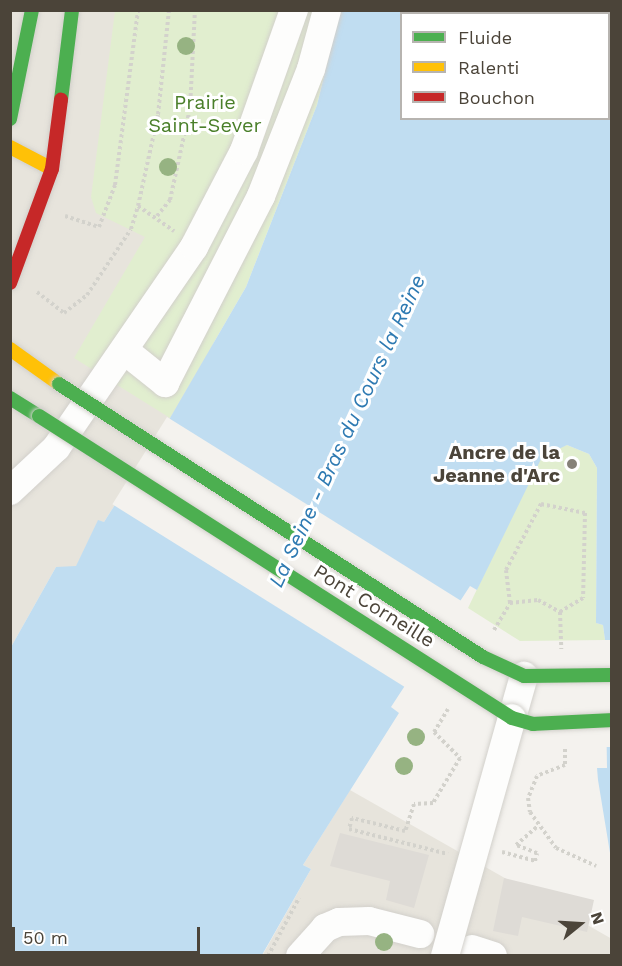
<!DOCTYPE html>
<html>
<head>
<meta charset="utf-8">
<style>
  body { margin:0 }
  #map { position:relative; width:622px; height:966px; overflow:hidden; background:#f4f2ee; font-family:"Work Sans",sans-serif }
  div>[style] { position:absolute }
  .residential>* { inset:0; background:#e7e4dc }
  .green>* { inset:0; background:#e1eecf }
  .water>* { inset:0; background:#c0ddf1 }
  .pier>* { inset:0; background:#f4f2ee; transform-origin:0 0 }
  .building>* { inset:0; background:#dedbd6 }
  .path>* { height:4px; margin-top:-2px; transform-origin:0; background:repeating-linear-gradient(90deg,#d3d2cc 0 3px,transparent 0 6px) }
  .roads { filter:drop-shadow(0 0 2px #d2d0cb) drop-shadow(0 0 2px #d2d0cb) }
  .street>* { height:28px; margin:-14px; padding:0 14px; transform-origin:14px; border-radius:14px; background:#fdfdfc }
  .fast>* { height:14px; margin:-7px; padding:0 7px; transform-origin:7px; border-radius:7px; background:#4caf50 }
  .slow>* { height:14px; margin:-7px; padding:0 7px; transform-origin:7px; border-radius:7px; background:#ffc107 }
  .jam>* { height:14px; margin:-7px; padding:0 7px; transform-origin:7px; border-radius:7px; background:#c62828 }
  .bridges { filter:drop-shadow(0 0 2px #d2d0cb) drop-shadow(0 0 2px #d2d0cb) }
  .street-bridge>* { height:28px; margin:-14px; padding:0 14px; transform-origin:14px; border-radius:14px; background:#fdfdfc }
  .fast-bridge>* { height:14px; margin:-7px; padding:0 7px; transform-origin:7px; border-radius:7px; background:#4caf50 }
  .trees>* { width:18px; height:18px; margin:-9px; border-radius:50%; background:#96b382 }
  .dots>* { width:16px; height:16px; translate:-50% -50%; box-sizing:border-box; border:3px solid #fff; border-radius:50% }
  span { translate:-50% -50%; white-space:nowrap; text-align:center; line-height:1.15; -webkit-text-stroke:6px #fff; paint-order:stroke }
  .park-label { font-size:20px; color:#4a7f2a }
  .poi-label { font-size:20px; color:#4b4439; font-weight:700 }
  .right { translate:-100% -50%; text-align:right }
  .street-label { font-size:20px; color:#4b4439 }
  .water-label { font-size:21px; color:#2e7ab2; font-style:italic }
  .frame { position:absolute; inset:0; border:12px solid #4b4439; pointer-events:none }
  .legend { position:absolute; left:400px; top:12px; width:210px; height:108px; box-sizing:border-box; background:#fff; border:2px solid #b7b4b0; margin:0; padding:8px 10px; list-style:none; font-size:18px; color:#4b4439 }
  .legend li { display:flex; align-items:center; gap:12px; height:30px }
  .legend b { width:30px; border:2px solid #b7b4b0 }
  .north { position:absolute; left:550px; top:894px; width:60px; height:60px; -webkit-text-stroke:4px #fff; paint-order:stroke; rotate:72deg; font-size:16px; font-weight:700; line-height:24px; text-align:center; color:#4b4439 }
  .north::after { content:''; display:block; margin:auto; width:21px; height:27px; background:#4b4439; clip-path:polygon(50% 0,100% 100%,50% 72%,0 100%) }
  .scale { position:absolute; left:12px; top:927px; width:188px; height:27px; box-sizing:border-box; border:3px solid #4b4439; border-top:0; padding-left:8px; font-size:18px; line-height:21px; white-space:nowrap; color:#4b4439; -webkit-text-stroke:4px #fff; paint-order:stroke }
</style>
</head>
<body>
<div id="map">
  <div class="residential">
    <i style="clip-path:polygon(11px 11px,340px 11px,207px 360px,104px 522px,98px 521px,76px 567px,56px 567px,11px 647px)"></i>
    <i style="clip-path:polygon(350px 790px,612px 939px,611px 956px,262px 956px,311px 869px,303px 865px)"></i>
  </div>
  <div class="green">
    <i style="clip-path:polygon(115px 11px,340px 11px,317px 105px,246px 287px,170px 418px,74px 358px,145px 237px,96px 213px,91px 197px)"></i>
    <i style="clip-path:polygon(567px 445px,589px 454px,597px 468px,596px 623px,603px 625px,605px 640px,520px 641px,468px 608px,537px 464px,549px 450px)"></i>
  </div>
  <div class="water">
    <i style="clip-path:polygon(evenodd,340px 11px,611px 11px,611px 859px,598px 780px,597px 768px,607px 768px,605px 640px,603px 625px,596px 623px,597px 468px,589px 454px,567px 445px,542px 457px,477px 590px,470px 586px,391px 707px,399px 713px,303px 865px,311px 869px,262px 955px,11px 956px,11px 647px,56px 567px,76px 566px,98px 520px,104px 522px,170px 418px,246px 287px,317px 105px,340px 11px,402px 14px,608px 14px,608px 118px,402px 118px,402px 14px)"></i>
  </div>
  <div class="pier">
    <i style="left:167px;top:417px;width:349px;height:103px;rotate:32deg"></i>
    <i style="left:602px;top:640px;width:9px;height:107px"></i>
  </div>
  <div class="building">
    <i style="clip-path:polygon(340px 833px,429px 855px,414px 908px,386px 900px,390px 881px,330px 866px)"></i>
    <i style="clip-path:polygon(504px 878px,594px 900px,587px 932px,522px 917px,518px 936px,493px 931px)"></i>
  </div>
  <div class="path">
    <i style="left:169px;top:10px;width:106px;rotate:96deg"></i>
    <i style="left:158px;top:115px;width:93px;rotate:102.4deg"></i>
    <i style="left:138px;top:206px;width:44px;rotate:34.8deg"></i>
    <i style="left:65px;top:216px;width:36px;rotate:18deg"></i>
    <i style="left:99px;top:227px;width:45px;rotate:-69.1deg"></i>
    <i style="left:115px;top:185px;width:177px;rotate:-82.5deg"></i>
    <i style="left:157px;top:216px;width:21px;rotate:-51deg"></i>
    <i style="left:170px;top:200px;width:94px;rotate:-77.7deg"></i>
    <i style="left:190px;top:108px;width:98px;rotate:-87.1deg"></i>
    <i style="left:37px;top:292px;width:34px;rotate:38deg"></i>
    <i style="left:64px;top:313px;width:29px;rotate:-38deg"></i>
    <i style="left:87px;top:295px;width:79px;rotate:-56.3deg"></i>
    <i style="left:131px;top:229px;width:24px;rotate:-73deg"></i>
    <i style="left:510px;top:603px;width:33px;rotate:-97deg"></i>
    <i style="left:506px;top:570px;width:75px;rotate:-62.1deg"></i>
    <i style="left:541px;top:504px;width:45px;rotate:11.6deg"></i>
    <i style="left:585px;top:513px;width:85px;rotate:91.3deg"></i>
    <i style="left:583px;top:598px;width:27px;rotate:149deg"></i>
    <i style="left:494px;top:630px;width:31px;rotate:-59deg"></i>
    <i style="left:510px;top:603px;width:28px;rotate:-6deg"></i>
    <i style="left:538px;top:600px;width:25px;rotate:29deg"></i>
    <i style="left:560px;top:612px;width:37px;rotate:88deg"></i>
    <i style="left:448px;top:709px;width:27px;rotate:121deg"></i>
    <i style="left:434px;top:732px;width:37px;rotate:45deg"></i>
    <i style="left:460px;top:758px;width:52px;rotate:121deg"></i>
    <i style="left:433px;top:803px;width:19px;rotate:177deg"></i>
    <i style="left:414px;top:804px;width:28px;rotate:108deg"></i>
    <i style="left:405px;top:831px;width:55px;rotate:-166.2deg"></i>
    <i style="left:352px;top:818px;width:11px;rotate:105deg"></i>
    <i style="left:349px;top:829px;width:102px;rotate:14.2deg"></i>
    <i style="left:565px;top:749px;width:16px;rotate:90deg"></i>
    <i style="left:565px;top:765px;width:30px;rotate:159deg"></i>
    <i style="left:537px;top:776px;width:24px;rotate:112deg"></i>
    <i style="left:528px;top:798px;width:14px;rotate:82deg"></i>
    <i style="left:530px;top:812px;width:44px;rotate:54.2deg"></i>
    <i style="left:556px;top:848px;width:44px;rotate:24.2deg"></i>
    <i style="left:502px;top:852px;width:34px;rotate:15deg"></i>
    <i style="left:535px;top:861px;width:8px;rotate:-76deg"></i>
    <i style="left:537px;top:853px;width:22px;rotate:-159deg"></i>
    <i style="left:516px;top:845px;width:29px;rotate:-41deg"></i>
    <i style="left:268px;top:956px;width:66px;rotate:-61.9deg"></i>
  </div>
  <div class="roads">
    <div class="street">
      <i style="left:124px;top:350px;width:53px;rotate:38.8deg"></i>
      <i style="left:165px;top:383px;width:210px;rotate:-62.8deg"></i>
      <i style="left:261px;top:196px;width:136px;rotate:-68.5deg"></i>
      <i style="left:311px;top:69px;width:61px;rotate:-74.8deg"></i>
      <i style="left:10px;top:491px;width:63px;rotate:-43.1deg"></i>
      <i style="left:56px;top:448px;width:244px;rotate:-55.5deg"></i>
      <i style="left:194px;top:247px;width:108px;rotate:-62.5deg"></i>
      <i style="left:244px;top:151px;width:150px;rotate:-70.5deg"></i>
      <i style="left:512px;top:718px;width:44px;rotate:-74.1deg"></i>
      <i style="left:472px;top:949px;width:22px;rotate:18deg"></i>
      <i style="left:300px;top:956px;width:38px;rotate:-48deg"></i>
      <i style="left:325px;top:928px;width:15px;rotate:-23deg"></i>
      <i style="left:339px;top:922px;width:30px;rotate:-2deg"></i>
      <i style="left:369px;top:921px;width:53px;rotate:14.3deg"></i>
    </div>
    <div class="fast">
      <i style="left:61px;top:100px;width:91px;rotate:-83deg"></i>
      <i style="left:10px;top:119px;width:111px;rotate:-78.6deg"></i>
      <i style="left:10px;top:398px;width:34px;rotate:32deg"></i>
    </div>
    <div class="slow">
      <i style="left:10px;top:147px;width:47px;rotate:27.6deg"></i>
      <i style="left:10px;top:349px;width:60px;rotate:35.5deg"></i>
    </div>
    <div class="jam">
      <i style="left:10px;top:283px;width:121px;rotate:-69.8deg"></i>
      <i style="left:52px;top:169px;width:70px;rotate:-82.6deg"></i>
    </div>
  </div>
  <div class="bridges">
    <div class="street-bridge">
      <i style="left:445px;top:956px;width:247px;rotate:-74.3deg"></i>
    </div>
    <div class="fast-bridge">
      <i style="left:59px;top:384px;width:504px;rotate:32.78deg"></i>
      <i style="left:483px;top:657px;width:45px;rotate:24.9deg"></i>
      <i style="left:524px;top:676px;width:88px;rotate:-0.7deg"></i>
      <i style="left:39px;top:416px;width:561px;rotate:32.56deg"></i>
      <i style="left:512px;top:718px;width:22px;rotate:16deg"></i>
      <i style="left:533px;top:724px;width:79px;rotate:-2.9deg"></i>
    </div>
  </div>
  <div class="trees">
    <i style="left:186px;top:46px"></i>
    <i style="left:168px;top:167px"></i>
    <i style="left:416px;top:737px"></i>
    <i style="left:404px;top:766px"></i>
    <i style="left:384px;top:942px"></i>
  </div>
  <div class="dots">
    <i style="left:572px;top:464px;background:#868178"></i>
  </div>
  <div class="park-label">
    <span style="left:205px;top:114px">Prairie<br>Saint-Sever</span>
  </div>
  <div class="poi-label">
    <span class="right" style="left:560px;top:464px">Ancre de la<br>Jeanne d'Arc</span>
  </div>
  <div class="street-label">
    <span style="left:374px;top:606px;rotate:32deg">Pont Corneille</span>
  </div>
  <div class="water-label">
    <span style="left:347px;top:431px;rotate:-65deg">La Seine - Bras du Cours la Reine</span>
  </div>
  <div class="frame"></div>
  <ul class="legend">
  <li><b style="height:8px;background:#4caf50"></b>Fluide</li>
  <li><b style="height:8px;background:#ffc107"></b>Ralenti</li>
  <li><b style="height:8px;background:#c62828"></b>Bouchon</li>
  </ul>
  <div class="north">N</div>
  <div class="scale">50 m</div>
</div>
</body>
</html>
